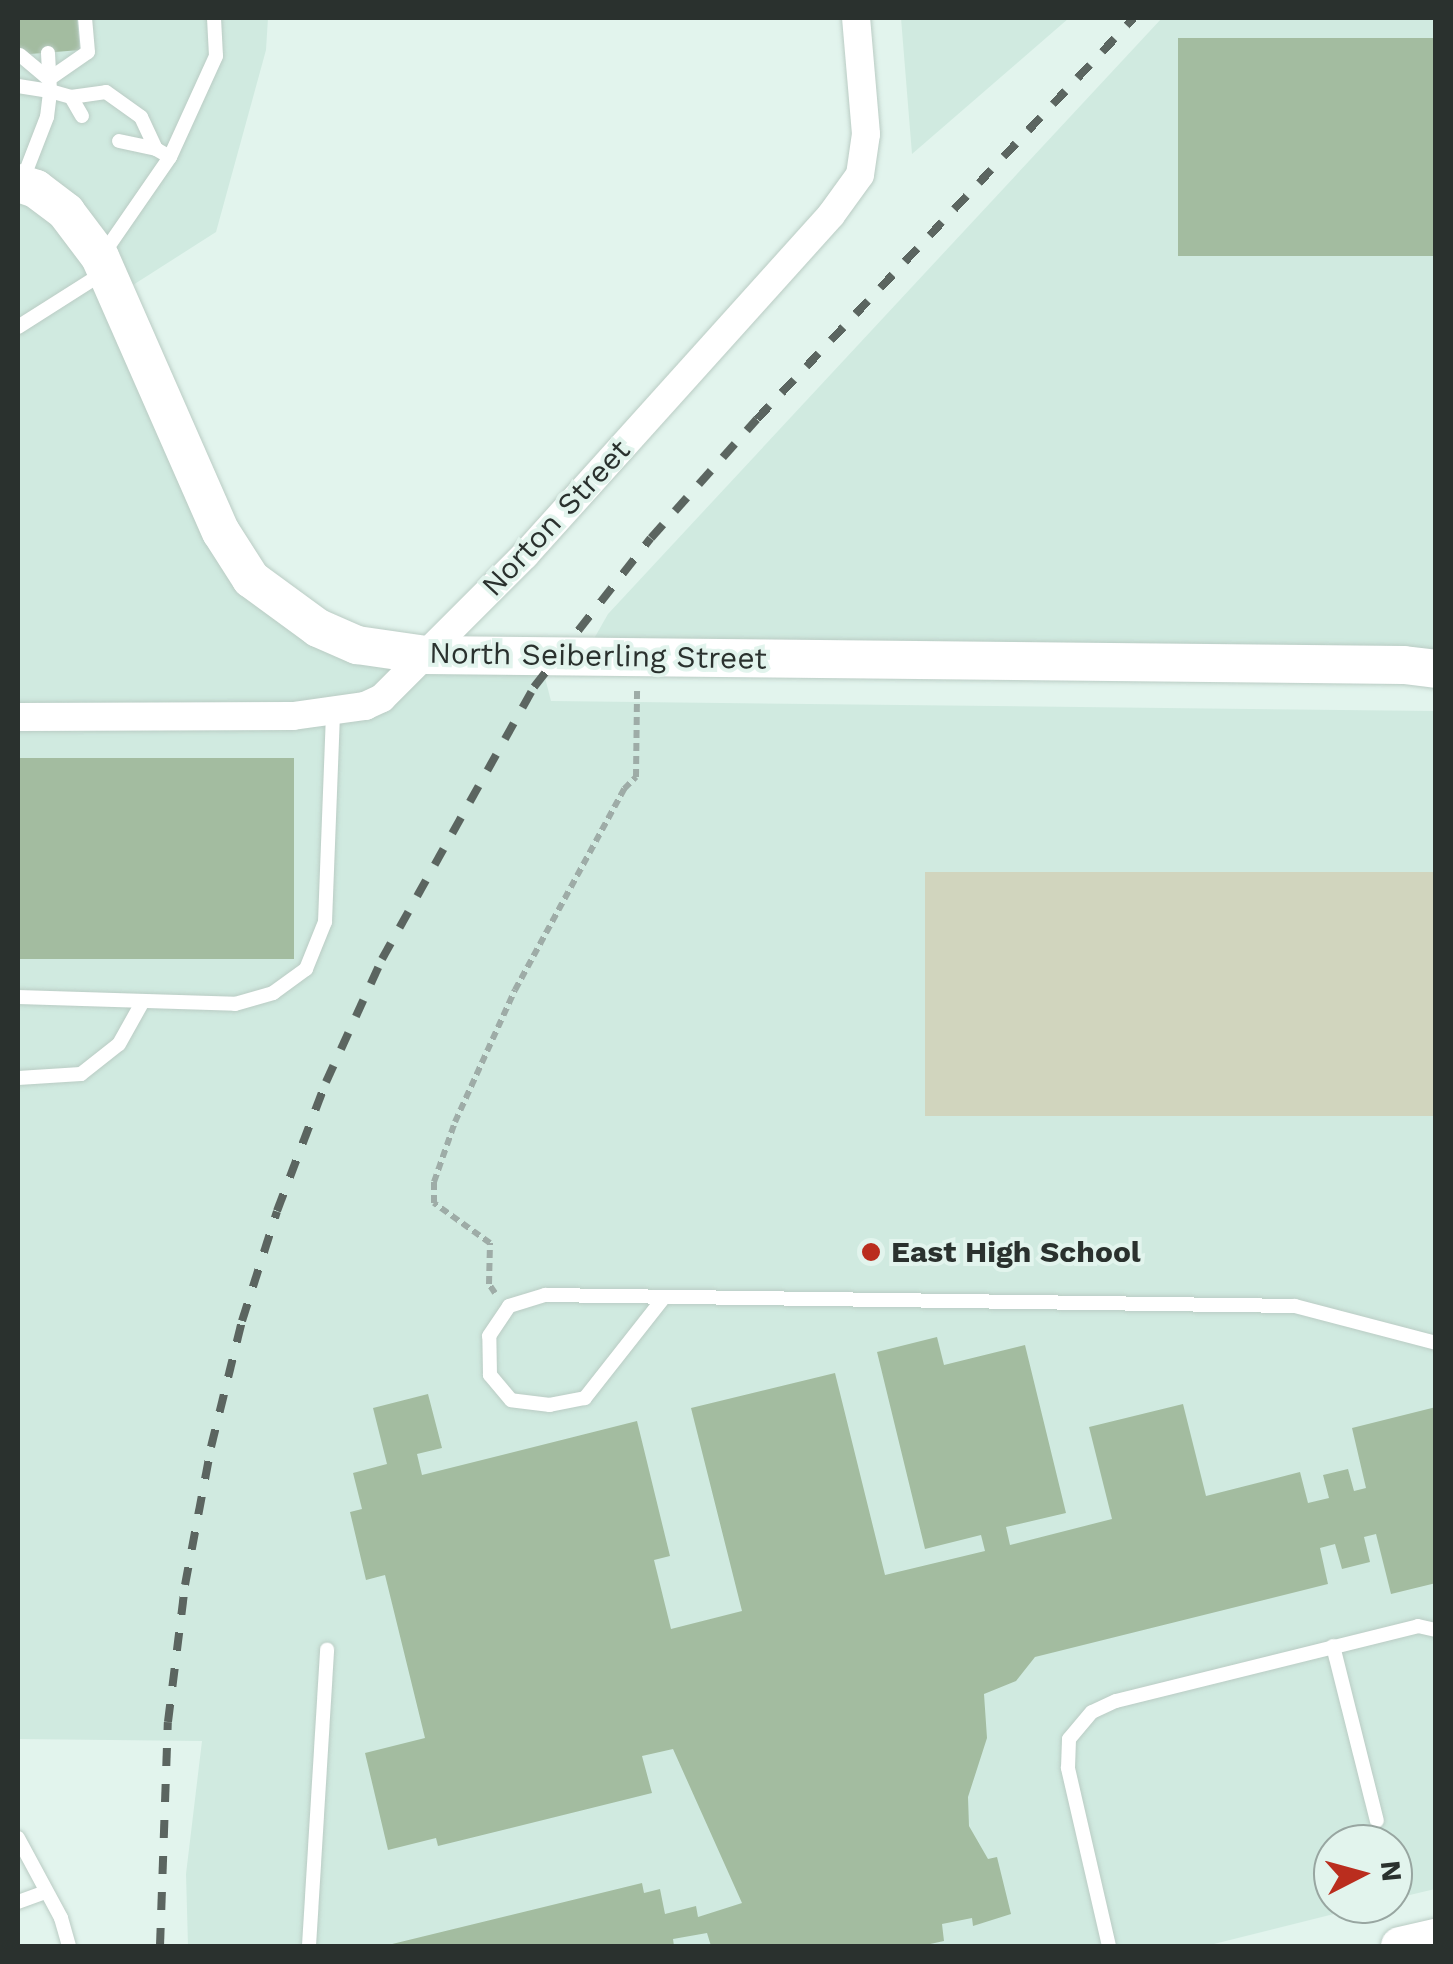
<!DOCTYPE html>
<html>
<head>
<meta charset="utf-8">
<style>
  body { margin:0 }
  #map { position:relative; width:1453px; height:1964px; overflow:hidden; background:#e2f4ed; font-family:"Work Sans",sans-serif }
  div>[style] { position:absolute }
  .built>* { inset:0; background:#d0eae0 }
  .green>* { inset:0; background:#d1d5be; transform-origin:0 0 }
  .building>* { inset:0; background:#a3bca0; transform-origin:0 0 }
  .path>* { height:6px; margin-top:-3px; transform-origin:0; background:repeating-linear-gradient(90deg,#9eaca7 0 8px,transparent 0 13px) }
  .roads { filter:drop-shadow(0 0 2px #baccc4) drop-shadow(0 0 2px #baccc4) }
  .lane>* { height:14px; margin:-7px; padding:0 7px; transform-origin:7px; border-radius:7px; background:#fff }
  .street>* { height:28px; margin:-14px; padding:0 14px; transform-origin:14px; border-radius:14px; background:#fff }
  .secondary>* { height:38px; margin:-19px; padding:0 19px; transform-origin:19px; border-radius:19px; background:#fff }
  .rail>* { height:8px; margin-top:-4px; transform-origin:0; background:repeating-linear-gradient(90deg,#5b6560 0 18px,transparent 0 36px) }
  .dots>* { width:28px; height:28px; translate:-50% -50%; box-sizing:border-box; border:5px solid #e2f4ed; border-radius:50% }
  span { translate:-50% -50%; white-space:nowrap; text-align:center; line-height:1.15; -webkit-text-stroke:8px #e2f4ed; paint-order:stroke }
  .street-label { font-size:30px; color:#2a312e }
  .poi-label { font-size:30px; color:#2a312e; font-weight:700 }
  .left { translate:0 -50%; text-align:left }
  .frame { position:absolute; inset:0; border:20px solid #2a312e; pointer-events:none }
  .north { position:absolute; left:1313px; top:1824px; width:100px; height:100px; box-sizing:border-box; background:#e2f4ed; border:2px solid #98a6a1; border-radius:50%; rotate:84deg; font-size:28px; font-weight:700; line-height:40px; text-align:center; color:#2a312e }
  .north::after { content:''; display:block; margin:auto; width:35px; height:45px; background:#ba2d1e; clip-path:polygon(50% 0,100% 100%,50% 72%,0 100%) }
</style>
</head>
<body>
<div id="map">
  <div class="built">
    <i style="clip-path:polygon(18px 18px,268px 18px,266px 50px,216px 232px,133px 285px,96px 234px,18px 177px)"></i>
    <i style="clip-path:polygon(901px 18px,1069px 18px,912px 154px)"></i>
    <i style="clip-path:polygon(1162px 18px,1435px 18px,1435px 669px,583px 658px,608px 614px)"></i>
    <i style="clip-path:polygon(18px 194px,87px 249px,225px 551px,408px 661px,379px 690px,330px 705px,18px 706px)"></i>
    <i style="clip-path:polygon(430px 662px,542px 666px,551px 701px,1435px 711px,1435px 1889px,1393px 1899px,1393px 1844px,1333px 1844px,1333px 1904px,1374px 1904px,1206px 1946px,188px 1946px,186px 1874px,202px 1741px,18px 1739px,18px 724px,301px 724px)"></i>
  </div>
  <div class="green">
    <i style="left:1435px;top:872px;width:244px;height:510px;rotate:90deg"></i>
  </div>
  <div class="building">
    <i style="clip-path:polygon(18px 18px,77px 18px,80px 50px,18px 55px)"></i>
    <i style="left:1436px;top:38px;width:218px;height:258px;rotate:90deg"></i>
    <i style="left:18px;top:758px;width:276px;height:201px"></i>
    <i style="clip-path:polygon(937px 1337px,944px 1365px,1025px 1345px,1066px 1513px,1006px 1527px,1010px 1545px,1112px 1519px,1089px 1427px,1183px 1404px,1206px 1496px,1300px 1472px,1308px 1503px,1329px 1498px,1323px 1475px,1348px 1469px,1354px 1491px,1366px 1488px,1352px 1428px,1436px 1407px,1436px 1583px,1391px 1594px,1376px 1534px,1364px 1537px,1370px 1562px,1342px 1569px,1335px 1544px,1320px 1548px,1328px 1584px,1035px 1657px,1016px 1681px,984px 1694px,987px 1738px,968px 1797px,969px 1826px,988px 1859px,997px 1857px,1011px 1914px,973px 1926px,972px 1918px,942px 1924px,944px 1941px,921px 1946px,711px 1946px,707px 1933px,673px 1939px,674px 1946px,384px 1946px,642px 1883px,644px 1893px,660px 1889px,665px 1914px,696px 1906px,698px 1917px,742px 1903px,673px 1749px,642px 1756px,652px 1793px,438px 1846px,436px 1838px,388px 1850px,365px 1753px,425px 1738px,385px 1575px,366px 1580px,350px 1512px,362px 1509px,353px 1473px,387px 1464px,373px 1408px,428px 1394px,442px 1448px,417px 1454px,422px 1475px,637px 1421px,670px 1556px,654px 1560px,671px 1629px,742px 1611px,691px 1408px,835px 1373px,885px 1575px,985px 1551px,981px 1535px,925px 1549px,877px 1352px)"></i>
  </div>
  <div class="path">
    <i style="left:495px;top:1293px;width:11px;rotate:-124deg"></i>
    <i style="left:489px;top:1284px;width:41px;rotate:-88.6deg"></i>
    <i style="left:490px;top:1243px;width:69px;rotate:-144.5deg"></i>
    <i style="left:434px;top:1203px;width:21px;rotate:-90deg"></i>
    <i style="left:434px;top:1182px;width:64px;rotate:-70.7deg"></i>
    <i style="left:455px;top:1122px;width:145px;rotate:-65.6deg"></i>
    <i style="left:515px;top:990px;width:229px;rotate:-61.5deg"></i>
    <i style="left:624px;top:789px;width:17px;rotate:-45deg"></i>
    <i style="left:636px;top:777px;width:87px;rotate:-89.3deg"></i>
  </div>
  <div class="roads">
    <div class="lane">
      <i style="left:20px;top:55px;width:38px;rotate:40deg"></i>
      <i style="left:49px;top:79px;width:47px;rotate:-34.7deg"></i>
      <i style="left:88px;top:52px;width:34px;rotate:-95deg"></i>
      <i style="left:18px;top:86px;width:32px;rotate:9deg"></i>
      <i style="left:50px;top:91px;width:38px;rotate:-93deg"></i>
      <i style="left:71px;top:97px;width:22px;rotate:60deg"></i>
      <i style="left:119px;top:141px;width:38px;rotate:12deg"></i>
      <i style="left:21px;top:184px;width:72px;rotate:-68.8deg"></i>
      <i style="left:47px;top:117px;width:26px;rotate:-83deg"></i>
      <i style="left:50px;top:91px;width:22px;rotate:16deg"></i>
      <i style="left:71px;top:97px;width:35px;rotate:-8deg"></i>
      <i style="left:106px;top:92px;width:43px;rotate:35.5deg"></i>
      <i style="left:141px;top:117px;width:35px;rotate:65deg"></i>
      <i style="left:156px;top:149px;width:16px;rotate:30deg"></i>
      <i style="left:101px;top:257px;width:121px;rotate:-55.4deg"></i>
      <i style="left:170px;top:157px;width:111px;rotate:-65.5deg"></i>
      <i style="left:216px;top:56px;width:38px;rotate:-93deg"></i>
      <i style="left:18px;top:327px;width:101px;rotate:-32.4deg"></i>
      <i style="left:18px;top:997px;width:217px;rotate:1.8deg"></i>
      <i style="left:235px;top:1004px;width:40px;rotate:-16deg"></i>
      <i style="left:273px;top:993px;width:41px;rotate:-36deg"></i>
      <i style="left:306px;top:969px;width:51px;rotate:-68deg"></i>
      <i style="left:325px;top:922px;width:210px;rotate:-87.8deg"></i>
      <i style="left:18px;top:1078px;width:63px;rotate:-3.6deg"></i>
      <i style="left:81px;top:1074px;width:48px;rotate:-38.3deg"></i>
      <i style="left:119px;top:1044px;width:49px;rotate:-60.8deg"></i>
      <i style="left:662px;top:1300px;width:125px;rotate:128.2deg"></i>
      <i style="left:585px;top:1398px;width:36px;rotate:169deg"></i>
      <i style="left:550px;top:1405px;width:39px;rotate:-173deg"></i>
      <i style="left:511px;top:1400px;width:33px;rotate:-130deg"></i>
      <i style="left:490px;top:1375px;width:39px;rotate:-91deg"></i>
      <i style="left:489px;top:1336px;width:36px;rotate:-56deg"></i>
      <i style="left:509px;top:1306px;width:38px;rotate:-17deg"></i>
      <i style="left:545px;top:1295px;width:750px;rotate:0.84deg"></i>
      <i style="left:1295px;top:1306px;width:146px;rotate:14.7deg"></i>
      <i style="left:1333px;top:1646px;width:180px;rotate:75.9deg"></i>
      <i style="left:18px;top:1838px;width:91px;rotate:61.7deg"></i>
      <i style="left:61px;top:1918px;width:29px;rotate:74deg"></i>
      <i style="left:18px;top:1902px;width:30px;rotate:-20deg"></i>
      <i style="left:309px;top:1946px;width:297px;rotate:-86.5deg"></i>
      <i style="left:1109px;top:1946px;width:183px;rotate:-103deg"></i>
      <i style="left:1068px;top:1768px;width:29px;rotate:-88deg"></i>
      <i style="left:1069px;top:1739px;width:35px;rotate:-50deg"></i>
      <i style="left:1092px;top:1712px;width:26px;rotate:-25deg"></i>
      <i style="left:1116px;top:1701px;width:311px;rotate:-13.9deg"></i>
      <i style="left:1418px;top:1626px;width:18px;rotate:13deg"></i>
    </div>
    <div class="street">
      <i style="left:18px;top:717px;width:275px;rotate:-0.2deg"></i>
      <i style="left:293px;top:716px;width:73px;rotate:-7.9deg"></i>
      <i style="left:365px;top:706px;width:19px;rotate:-25deg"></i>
      <i style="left:382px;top:698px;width:202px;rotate:-45deg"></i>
      <i style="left:525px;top:555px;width:457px;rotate:-48deg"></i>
      <i style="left:831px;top:215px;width:49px;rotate:-54.1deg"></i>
      <i style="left:860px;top:175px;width:41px;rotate:-81.7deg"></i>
      <i style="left:866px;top:134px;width:116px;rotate:-94.9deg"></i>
    </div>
    <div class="secondary">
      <i style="left:18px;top:183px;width:19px;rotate:18deg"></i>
      <i style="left:36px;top:189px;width:38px;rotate:37deg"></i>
      <i style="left:66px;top:212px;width:56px;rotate:52.9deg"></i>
      <i style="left:100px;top:257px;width:300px;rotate:66.3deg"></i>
      <i style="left:221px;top:532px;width:56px;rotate:57.4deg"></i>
      <i style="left:251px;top:579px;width:83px;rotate:36.2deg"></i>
      <i style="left:318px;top:628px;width:43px;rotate:23.6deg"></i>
      <i style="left:357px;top:645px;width:70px;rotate:8.2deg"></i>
      <i style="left:426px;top:655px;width:978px;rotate:0.59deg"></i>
      <i style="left:1404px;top:665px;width:32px;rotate:7deg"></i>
      <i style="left:1400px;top:1946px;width:37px;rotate:-13deg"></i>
    </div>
  </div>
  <div class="rail">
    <i style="left:160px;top:1946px;width:224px;rotate:-88deg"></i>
    <i style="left:168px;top:1722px;width:138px;rotate:-82.9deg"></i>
    <i style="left:185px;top:1585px;width:140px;rotate:-79.3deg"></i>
    <i style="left:211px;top:1447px;width:130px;rotate:-76.2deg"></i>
    <i style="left:242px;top:1321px;width:115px;rotate:-72.3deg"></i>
    <i style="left:277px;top:1211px;width:138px;rotate:-69.2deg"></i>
    <i style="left:326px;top:1082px;width:135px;rotate:-65.5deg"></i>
    <i style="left:382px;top:959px;width:312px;rotate:-60.8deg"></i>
    <i style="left:534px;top:687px;width:189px;rotate:-51.9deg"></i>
    <i style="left:651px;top:538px;width:159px;rotate:-48.3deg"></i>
    <i style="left:757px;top:419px;width:550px;rotate:-46.77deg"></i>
  </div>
  <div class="dots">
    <i style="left:871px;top:1252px;background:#ba2d1e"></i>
  </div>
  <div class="street-label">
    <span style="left:556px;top:518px;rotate:-47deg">Norton Street</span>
    <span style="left:598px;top:656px;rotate:1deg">North Seiberling Street</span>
  </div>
  <div class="poi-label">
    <span class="left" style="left:891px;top:1252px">East High School</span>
  </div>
  <div class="frame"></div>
  <div class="north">N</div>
</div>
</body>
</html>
